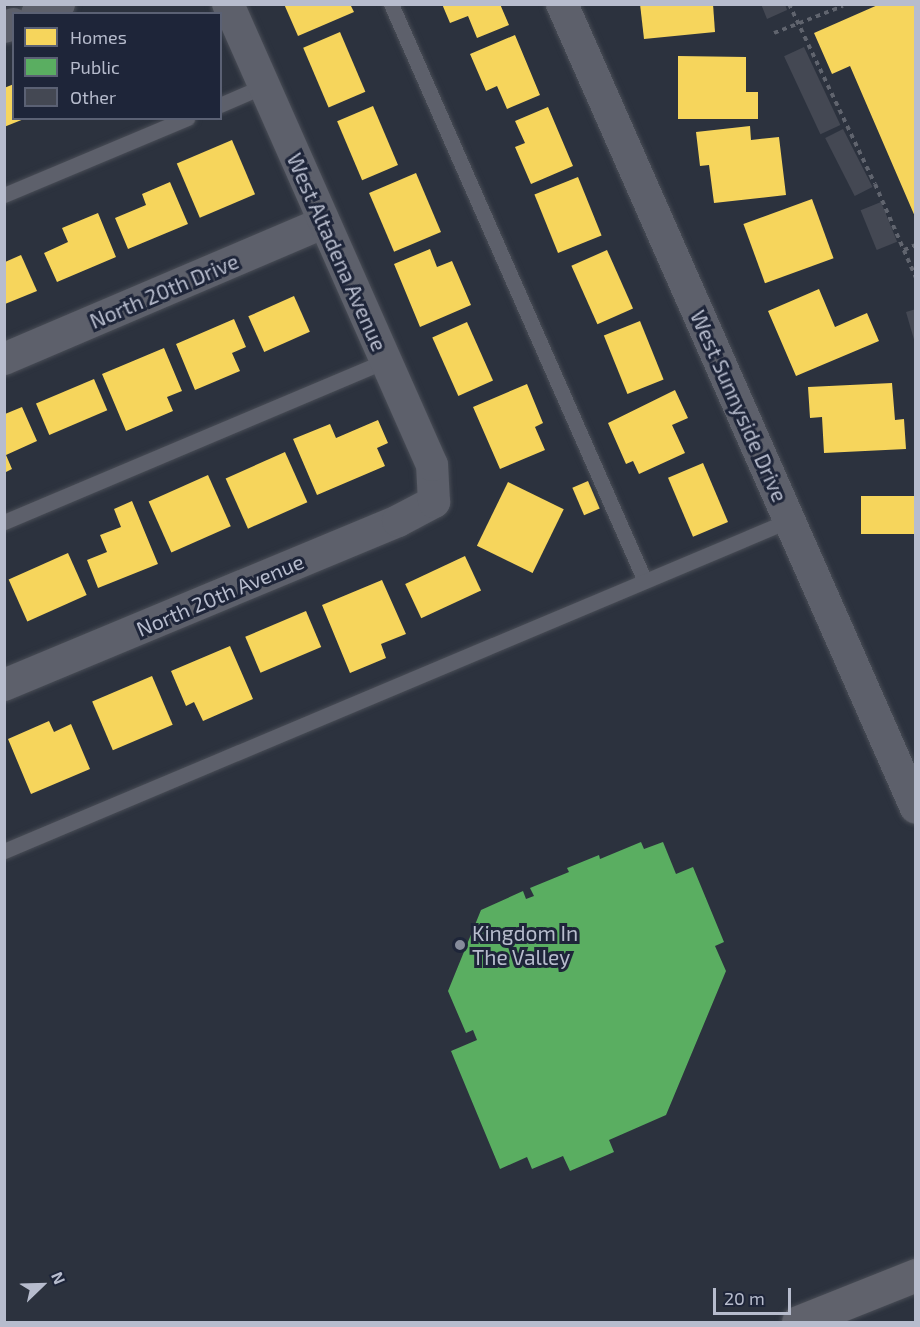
<!DOCTYPE html>
<html>
<head>
<meta charset="utf-8">
<style>
  body { margin:0 }
  #map { position:relative; width:920px; height:1327px; overflow:hidden; background:#2c323e; font-family:"Exo 2",sans-serif }
  div>[style] { position:absolute }
  .homes>* { inset:0; background:#f6d55c; transform-origin:0 0 }
  .public>* { inset:0; background:#5aae61 }
  .building>* { inset:0; background:#444853; transform-origin:0 0 }
  .path>* { height:4px; margin-top:-2px; transform-origin:0; background:repeating-linear-gradient(90deg,#60646e 0 4.5px,transparent 0 9px) }
  .roads { filter:drop-shadow(0 0 2px #494d56) drop-shadow(0 0 2px #494d56) }
  .lane>* { height:15px; margin:-7.5px; padding:0 7.5px; transform-origin:7.5px; border-radius:7.5px; background:#5d606b }
  .street>* { height:32px; margin:-16px; padding:0 16px; transform-origin:16px; border-radius:16px; background:#5d606b }
  .primary>* { height:33px; margin:-16.5px; padding:0 16.5px; transform-origin:16.5px; border-radius:16.5px; background:#60626c }
  .dots>* { width:16px; height:16px; translate:-50% -50%; box-sizing:border-box; border:3px solid #1e2539; border-radius:50% }
  span { translate:-50% -50%; white-space:nowrap; text-align:center; line-height:1.15; -webkit-text-stroke:6px #1e2539; paint-order:stroke }
  .street-label { font-size:21px; color:#b7bccd }
  .poi-label { font-size:21px; color:#b7bccd }
  .left { translate:0 -50%; text-align:left }
  .frame { position:absolute; inset:0; border:6px solid #b7bccd; pointer-events:none }
  .legend { position:absolute; left:12px; top:12px; width:210px; height:108px; box-sizing:border-box; background:#1e2539; border:2px solid #5b6174; margin:0; padding:8px 10px; list-style:none; font-size:18px; color:#b7bccd }
  .legend li { display:flex; align-items:center; gap:12px; height:30px }
  .legend b { width:30px; border:2px solid #5b6174 }
  .north { position:absolute; left:12px; top:1255px; width:60px; height:60px; -webkit-text-stroke:4px #1e2539; paint-order:stroke; rotate:67deg; font-size:16px; font-weight:700; line-height:24px; text-align:center; color:#b7bccd }
  .north::after { content:''; display:block; margin:auto; width:21px; height:27px; background:#b7bccd; clip-path:polygon(50% 0,100% 100%,50% 72%,0 100%) }
  .scale { position:absolute; left:713px; top:1288px; width:78px; height:27px; box-sizing:border-box; border:3px solid #b7bccd; border-top:0; padding-left:8px; font-size:18px; line-height:21px; white-space:nowrap; color:#b7bccd; -webkit-text-stroke:4px #1e2539; paint-order:stroke }
</style>
</head>
<body>
<div id="map">
  <div class="homes">
    <i style="clip-path:polygon(284px 4px,350px 4px,354px 12px,298px 36px)"></i>
    <i style="clip-path:polygon(442px 4px,500px 4px,509px 25px,477px 38px,468px 16px,450px 23px)"></i>
    <i style="clip-path:polygon(640px 4px,713px 4px,715px 32px,644px 39px)"></i>
    <i style="clip-path:polygon(880px 4px,916px 4px,916px 219px,850px 66px,832px 74px,814px 33px)"></i>
    <i style="left:340px;top:32px;width:65px;height:40px;rotate:67deg"></i>
    <i style="clip-path:polygon(515px 35px,540px 95px,507px 109px,497px 86px,486px 91px,470px 54px)"></i>
    <i style="clip-path:polygon(678px 56px,746px 57px,746px 92px,758px 92px,758px 119px,678px 119px)"></i>
    <i style="clip-path:polygon(14px 84px,14px 118px,24px 119px,4px 127px,4px 88px)"></i>
    <i style="left:373px;top:106px;width:64px;height:39px;rotate:67deg"></i>
    <i style="clip-path:polygon(548px 107px,573px 166px,531px 184px,515px 147px,525px 143px,515px 121px)"></i>
    <i style="clip-path:polygon(750px 126px,751px 140px,779px 137px,786px 195px,714px 203px,709px 165px,700px 166px,696px 132px)"></i>
    <i style="left:232px;top:140px;width:59px;height:60px;rotate:67deg"></i>
    <i style="left:416px;top:173px;width:64px;height:51px;rotate:67deg"></i>
    <i style="left:578px;top:177px;width:63px;height:47px;rotate:68deg"></i>
    <i style="clip-path:polygon(170px 182px,188px 224px,128px 249px,115px 218px,146px 205px,142px 194px)"></i>
    <i style="left:812px;top:199px;width:63px;height:73px;rotate:70deg"></i>
    <i style="clip-path:polygon(98px 213px,116px 257px,57px 282px,44px 253px,68px 242px,62px 228px)"></i>
    <i style="clip-path:polygon(430px 249px,437px 267px,452px 261px,471px 305px,420px 327px,394px 264px)"></i>
    <i style="left:607px;top:250px;width:64px;height:39px;rotate:66deg"></i>
    <i style="clip-path:polygon(21px 255px,37px 291px,5px 304px,5px 262px)"></i>
    <i style="clip-path:polygon(819px 289px,835px 327px,867px 313px,879px 341px,796px 376px,768px 311px)"></i>
    <i style="left:294px;top:296px;width:39px;height:50px;rotate:66deg"></i>
    <i style="clip-path:polygon(234px 319px,246px 347px,232px 353px,240px 371px,195px 390px,176px 344px)"></i>
    <i style="left:640px;top:321px;width:63px;height:39px;rotate:68deg"></i>
    <i style="left:467px;top:322px;width:64px;height:38px;rotate:66deg"></i>
    <i style="clip-path:polygon(164px 348px,182px 391px,167px 397px,173px 411px,126px 431px,102px 374px)"></i>
    <i style="left:94px;top:379px;width:34px;height:63px;rotate:67deg"></i>
    <i style="clip-path:polygon(892px 383px,895px 420px,904px 419px,906px 449px,824px 453px,822px 417px,810px 418px,808px 387px)"></i>
    <i style="clip-path:polygon(527px 384px,543px 423px,535px 427px,545px 450px,500px 469px,473px 407px)"></i>
    <i style="clip-path:polygon(675px 390px,688px 418px,672px 425px,685px 453px,639px 474px,633px 461px,626px 464px,608px 423px)"></i>
    <i style="clip-path:polygon(22px 407px,37px 441px,6px 455px,12px 469px,4px 473px,5px 414px)"></i>
    <i style="clip-path:polygon(378px 420px,388px 443px,377px 448px,385px 466px,317px 495px,293px 439px,330px 424px,336px 438px)"></i>
    <i style="left:285px;top:452px;width:55px;height:65px;rotate:66deg"></i>
    <i style="left:703px;top:463px;width:64px;height:38px;rotate:67deg"></i>
    <i style="left:208px;top:475px;width:56px;height:65px;rotate:66deg"></i>
    <i style="left:588px;top:481px;width:30px;height:17px;rotate:67deg"></i>
    <i style="left:508px;top:482px;width:62px;height:71px;rotate:26deg"></i>
    <i style="left:916px;top:496px;width:38px;height:55px;rotate:90deg"></i>
    <i style="clip-path:polygon(132px 501px,158px 564px,98px 588px,87px 560px,107px 552px,100px 535px,121px 527px,114px 509px)"></i>
    <i style="left:68px;top:553px;width:46px;height:65px;rotate:66deg"></i>
    <i style="left:465px;top:556px;width:38px;height:66px;rotate:65deg"></i>
    <i style="clip-path:polygon(382px 580px,406px 634px,381px 644px,386px 658px,350px 673px,322px 605px)"></i>
    <i style="left:306px;top:611px;width:39px;height:66px;rotate:67deg"></i>
    <i style="clip-path:polygon(230px 646px,253px 699px,203px 721px,194px 702px,186px 706px,171px 671px)"></i>
    <i style="left:152px;top:676px;width:53px;height:65px;rotate:67deg"></i>
    <i style="clip-path:polygon(49px 721px,54px 732px,71px 724px,90px 769px,31px 794px,8px 739px)"></i>
  </div>
  <div class="public">
    <i style="clip-path:polygon(641px 842px,644px 849px,663px 842px,676px 874px,693px 867px,724px 942px,715px 946px,726px 971px,666px 1115px,609px 1140px,614px 1152px,570px 1171px,563px 1156px,532px 1169px,527px 1157px,500px 1169px,451px 1051px,477px 1040px,473px 1030px,466px 1033px,448px 991px,481px 910px,523px 891px,526px 899px,534px 896px,530px 888px,569px 872px,567px 868px,599px 855px,600px 859px)"></i>
  </div>
  <div class="building">
    <i style="clip-path:polygon(761px 4px,785px 4px,787px 10px,767px 19px)"></i>
    <i style="left:804px;top:47px;width:86px;height:22px;rotate:65deg"></i>
    <i style="left:843px;top:129px;width:65px;height:20px;rotate:63deg"></i>
    <i style="left:881px;top:202px;width:43px;height:22px;rotate:68deg"></i>
    <i style="clip-path:polygon(916px 309px,916px 343px,915px 343px,906px 312px)"></i>
  </div>
  <div class="path">
    <i style="left:789px;top:4px;width:199px;rotate:64.5deg"></i>
    <i style="left:875px;top:184px;width:103px;rotate:66.4deg"></i>
    <i style="left:774px;top:33px;width:74px;rotate:-21.4deg"></i>
    <i style="left:904px;top:250px;width:13px;rotate:-23deg"></i>
  </div>
  <div class="roads">
    <div class="lane">
      <i style="left:391px;top:4px;width:628px;rotate:66.25deg"></i>
      <i style="left:220px;top:105px;width:48px;rotate:-23.4deg"></i>
      <i style="left:4px;top:195px;width:199px;rotate:-22.8deg"></i>
      <i style="left:4px;top:522px;width:414px;rotate:-22.9deg"></i>
      <i style="left:4px;top:851px;width:853px;rotate:-22.84deg"></i>
    </div>
    <div class="street">
      <i style="left:562px;top:4px;width:878px;rotate:66.24deg"></i>
      <i style="left:37px;top:14px;width:24px;rotate:-24deg"></i>
      <i style="left:4px;top:27px;width:10px;rotate:-17deg"></i>
      <i style="left:4px;top:359px;width:347px;rotate:-23.1deg"></i>
      <i style="left:4px;top:685px;width:427px;rotate:-22.6deg"></i>
      <i style="left:398px;top:521px;width:41px;rotate:-27.8deg"></i>
      <i style="left:434px;top:502px;width:37px;rotate:-93deg"></i>
      <i style="left:432px;top:465px;width:504px;rotate:-113.87deg"></i>
    </div>
    <div class="primary">
      <i style="left:798px;top:1322px;width:127px;rotate:-21.7deg"></i>
    </div>
  </div>
  <div class="dots">
    <i style="left:460px;top:945px;background:#868c9b"></i>
  </div>
  <div class="street-label">
    <span style="left:337px;top:252px;rotate:66deg">West Altadena Avenue</span>
    <span style="left:164px;top:291px;rotate:-23deg">North 20th Drive</span>
    <span style="left:739px;top:406px;rotate:66deg">West Sunnyside Drive</span>
    <span style="left:220px;top:595px;rotate:-23deg">North 20th Avenue</span>
  </div>
  <div class="poi-label">
    <span class="left" style="left:472px;top:945px">Kingdom In<br>The Valley</span>
  </div>
  <div class="frame"></div>
  <ul class="legend">
  <li><b style="height:16px;background:#f6d55c"></b>Homes</li>
  <li><b style="height:16px;background:#5aae61"></b>Public</li>
  <li><b style="height:16px;background:#444853"></b>Other</li>
  </ul>
  <div class="north">N</div>
  <div class="scale">20 m</div>
</div>
</body>
</html>
